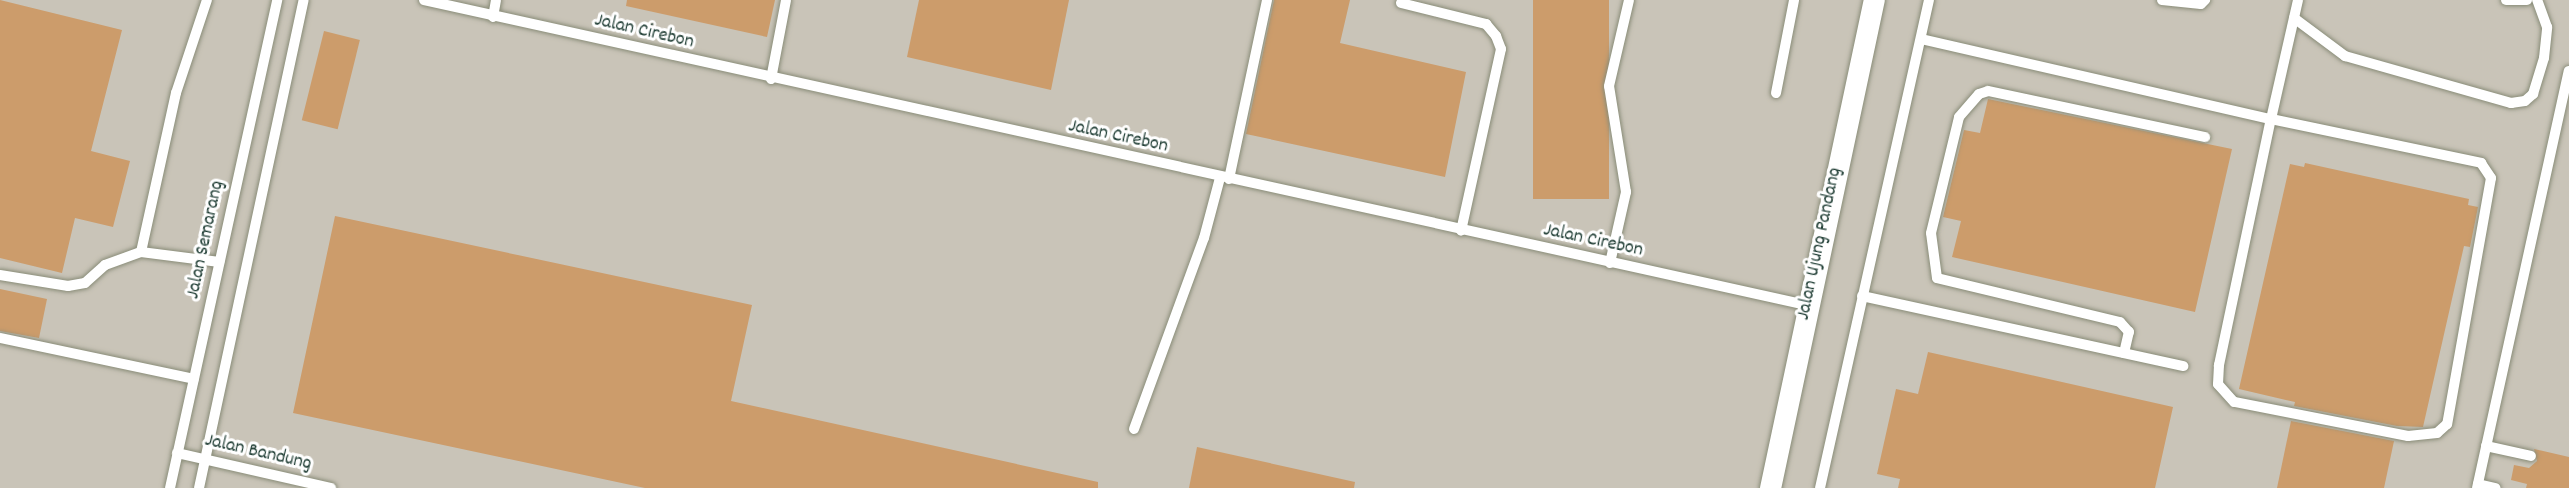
<!DOCTYPE html>
<html>
<head>
<meta charset="utf-8">
<style>
  body { margin:0 }
  #map { position:relative; width:2569px; height:488px; overflow:hidden; background:#f3dabd; font-family:Dekko,sans-serif }
  div>[style] { position:absolute }
  .industrial>* { inset:0; background:#c9c4b8; transform-origin:0 0 }
  .building>* { inset:0; background:#cc9c6b; transform-origin:0 0 }
  .roads { filter:drop-shadow(0 0 2px #898c78) drop-shadow(0 0 2px #898c78) }
  .lane>* { height:10px; margin:-5px; padding:0 5px; transform-origin:5px; border-radius:5px; background:#fff }
  .street>* { height:21px; margin:-10.5px; padding:0 10.5px; transform-origin:10.5px; border-radius:10.5px; background:#fff }
  span { translate:-50% -50%; white-space:nowrap; text-align:center; line-height:1.15; -webkit-text-stroke:6px #fff; paint-order:stroke }
  .street-label { font-size:20px; color:#1f3d34 }
</style>
</head>
<body>
<div id="map">
  <div class="industrial">
    <i style="left:0;top:0;width:2569px;height:488px"></i>
  </div>
  <div class="building">
    <i style="clip-path:polygon(0 0,122px 30px,91px 151px,130px 161px,113px 227px,75px 218px,62px 273px,0 258px)"></i>
    <i style="clip-path:polygon(627px 0,775px 0,767px 37px,626px 6px)"></i>
    <i style="clip-path:polygon(919px 0,1069px 0,1051px 90px,907px 57px)"></i>
    <i style="clip-path:polygon(1274px 0,1350px 0,1340px 43px,1466px 72px,1445px 177px,1246px 134px)"></i>
    <i style="left:1533px;top:0;width:76px;height:199px"></i>
    <i style="left:324px;top:31px;width:37px;height:92px;rotate:14deg"></i>
    <i style="clip-path:polygon(1988px 99px,2232px 149px,2195px 312px,1952px 257px,1961px 221px,1943px 217px,1964px 130px,1980px 133px)"></i>
    <i style="clip-path:polygon(2305px 163px,2469px 199px,2468px 205px,2478px 207px,2470px 247px,2464px 246px,2423px 427px,2397px 426px,2294px 406px,2295px 402px,2239px 389px,2290px 164px,2304px 167px)"></i>
    <i style="clip-path:polygon(335px 216px,752px 305px,731px 401px,1098px 482px,1098px 488px,645px 488px,293px 413px)"></i>
    <i style="clip-path:polygon(0 289px,47px 299px,39px 338px,0 331px)"></i>
    <i style="clip-path:polygon(1928px 352px,2173px 407px,2155px 488px,1898px 488px,1900px 479px,1877px 474px,1896px 389px,1918px 394px)"></i>
    <i style="clip-path:polygon(2291px 421px,2394px 441px,2384px 488px,2277px 488px)"></i>
    <i style="clip-path:polygon(1197px 447px,1355px 482px,1354px 488px,1189px 488px)"></i>
    <i style="clip-path:polygon(2534px 449px,2569px 457px,2569px 488px,2526px 488px,2527px 484px,2511px 480px,2514px 465px,2529px 468px,2537px 461px)"></i>
  </div>
  <div class="roads">
    <div class="lane">
      <i style="left:424px;top:0;width:1416px;rotate:12.44deg"></i>
      <i style="left:2162px;top:0;width:39px;rotate:6deg"></i>
      <i style="left:2201px;top:4px;width:6px;rotate:-45deg"></i>
      <i style="left:2506px;top:0;width:21px"></i>
      <i style="left:1401px;top:3px;width:88px;rotate:13.9deg"></i>
      <i style="left:1486px;top:24px;width:16px;rotate:50deg"></i>
      <i style="left:1496px;top:36px;width:14px;rotate:69deg"></i>
      <i style="left:1501px;top:49px;width:186px;rotate:102.4deg"></i>
      <i style="left:493px;top:17px;width:17px;rotate:-80deg"></i>
      <i style="left:2294px;top:18px;width:64px;rotate:36.7deg"></i>
      <i style="left:2345px;top:56px;width:173px;rotate:15.8deg"></i>
      <i style="left:2511px;top:103px;width:14px;rotate:-8deg"></i>
      <i style="left:2525px;top:101px;width:11px;rotate:-41deg"></i>
      <i style="left:2533px;top:94px;width:38px;rotate:-73deg"></i>
      <i style="left:2544px;top:58px;width:31px;rotate:-84deg"></i>
      <i style="left:2547px;top:27px;width:29px;rotate:-110deg"></i>
      <i style="left:1921px;top:39px;width:359px;rotate:12.9deg"></i>
      <i style="left:2271px;top:119px;width:215px;rotate:11.8deg"></i>
      <i style="left:2481px;top:163px;width:18px;rotate:56deg"></i>
      <i style="left:2491px;top:178px;width:250px;rotate:100.1deg"></i>
      <i style="left:2447px;top:424px;width:13px;rotate:138deg"></i>
      <i style="left:2437px;top:433px;width:29px;rotate:174deg"></i>
      <i style="left:2408px;top:436px;width:177px;rotate:-168.9deg"></i>
      <i style="left:2234px;top:402px;width:24px;rotate:-132deg"></i>
      <i style="left:2218px;top:384px;width:19px;rotate:-87deg"></i>
      <i style="left:2219px;top:365px;width:251px;rotate:-78.1deg"></i>
      <i style="left:2271px;top:119px;width:122px;rotate:-77.2deg"></i>
      <i style="left:771px;top:79px;width:80px;rotate:-79.2deg"></i>
      <i style="left:1776px;top:93px;width:95px;rotate:-79deg"></i>
      <i style="left:1229px;top:179px;width:183px;rotate:-78deg"></i>
      <i style="left:141px;top:252px;width:163px;rotate:-77.6deg"></i>
      <i style="left:176px;top:93px;width:98px;rotate:-71.6deg"></i>
      <i style="left:1610px;top:263px;width:73px;rotate:-77.3deg"></i>
      <i style="left:1626px;top:192px;width:107px;rotate:-99.1deg"></i>
      <i style="left:1609px;top:86px;width:88px;rotate:-76.9deg"></i>
      <i style="left:0;top:275px;width:69px;rotate:9.2deg"></i>
      <i style="left:68px;top:286px;width:17px;rotate:-10deg"></i>
      <i style="left:85px;top:283px;width:27px;rotate:-42deg"></i>
      <i style="left:105px;top:265px;width:38px;rotate:-20deg"></i>
      <i style="left:141px;top:252px;width:79px;rotate:7.3deg"></i>
      <i style="left:1862px;top:296px;width:329px;rotate:12.3deg"></i>
      <i style="left:0;top:338px;width:198px;rotate:11.9deg"></i>
      <i style="left:2124px;top:353px;width:22px;rotate:-77deg"></i>
      <i style="left:2129px;top:332px;width:13px;rotate:-132deg"></i>
      <i style="left:2120px;top:322px;width:188px;rotate:-166.5deg"></i>
      <i style="left:1937px;top:278px;width:45px;rotate:-97.6deg"></i>
      <i style="left:1931px;top:233px;width:119px;rotate:-76.4deg"></i>
      <i style="left:1959px;top:117px;width:30px;rotate:-49deg"></i>
      <i style="left:1979px;top:94px;width:9px;rotate:-18deg"></i>
      <i style="left:1988px;top:91px;width:222px;rotate:12deg"></i>
      <i style="left:1134px;top:429px;width:203px;rotate:-69.9deg"></i>
      <i style="left:1204px;top:238px;width:62px;rotate:-75.1deg"></i>
      <i style="left:2486px;top:446px;width:46px;rotate:12.5deg"></i>
      <i style="left:177px;top:453px;width:158px;rotate:12.8deg"></i>
      <i style="left:2478px;top:484px;width:18px;rotate:13deg"></i>
      <i style="left:170px;top:488px;width:500px;rotate:-77.6deg"></i>
      <i style="left:199px;top:488px;width:499px;rotate:-77.9deg"></i>
      <i style="left:1820px;top:488px;width:500px;rotate:-77.41deg"></i>
      <i style="left:2477px;top:488px;width:427px;rotate:-77.6deg"></i>
    </div>
    <div class="street">
      <i style="left:1770px;top:488px;width:499px;rotate:-78deg"></i>
    </div>
  </div>
  <div class="street-label">
    <span style="left:644px;top:32px;rotate:13deg">Jalan Cirebon</span>
    <span style="left:1118px;top:137px;rotate:12deg">Jalan Cirebon</span>
    <span style="left:206px;top:240px;rotate:-78deg">Jalan Semarang</span>
    <span style="left:1593px;top:241px;rotate:12deg">Jalan Cirebon</span>
    <span style="left:1820px;top:244px;rotate:-78deg">Jalan Ujung Pandang</span>
    <span style="left:258px;top:453px;rotate:13deg">Jalan Bandung</span>
  </div>
</div>
</body>
</html>
